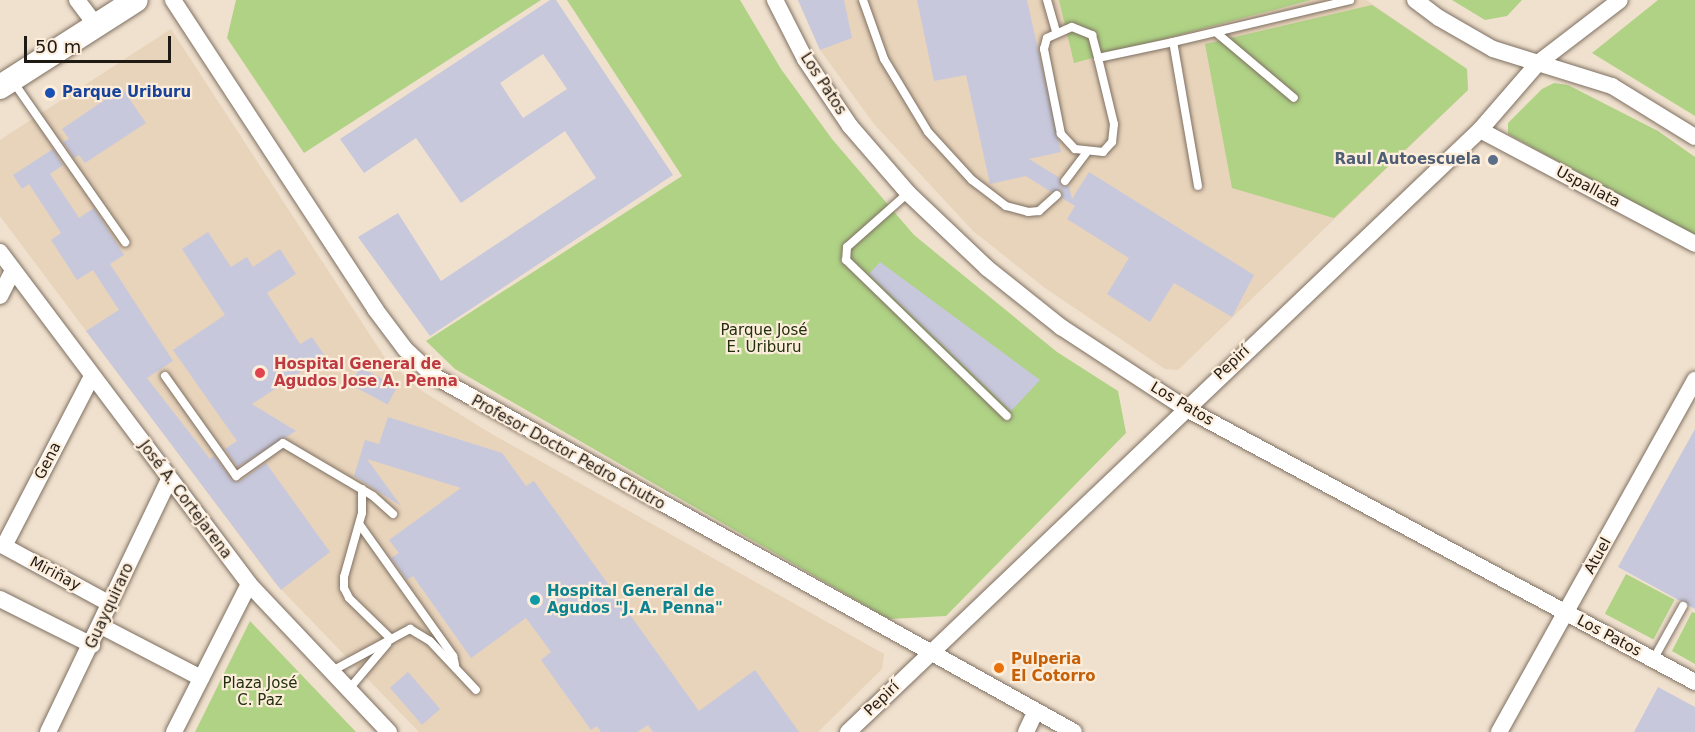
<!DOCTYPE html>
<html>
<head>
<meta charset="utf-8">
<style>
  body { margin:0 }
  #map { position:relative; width:1695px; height:732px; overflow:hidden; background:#f0e0ce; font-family:"DejaVu Sans",sans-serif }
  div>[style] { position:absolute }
  .built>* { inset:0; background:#e8d3bb }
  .green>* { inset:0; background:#afd285; transform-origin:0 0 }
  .building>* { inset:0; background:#c8c8dd; transform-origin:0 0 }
  .roads { filter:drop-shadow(0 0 2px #7e7061) drop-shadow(0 0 2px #7e7061) }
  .service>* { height:8px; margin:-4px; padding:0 4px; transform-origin:4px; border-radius:4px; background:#fff }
  .minor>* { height:16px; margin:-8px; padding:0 8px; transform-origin:8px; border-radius:8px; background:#fff }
  .secondary>* { height:24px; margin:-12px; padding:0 12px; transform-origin:12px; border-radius:12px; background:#fff }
  .dots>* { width:16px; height:16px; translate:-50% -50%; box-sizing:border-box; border:3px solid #fdeddb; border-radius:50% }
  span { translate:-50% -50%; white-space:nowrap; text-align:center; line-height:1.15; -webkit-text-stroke:4.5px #fdeddb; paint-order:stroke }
  .street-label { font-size:15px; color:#1f1a14 }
  .transit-label { font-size:15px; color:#164399; font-weight:700 }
  .left { translate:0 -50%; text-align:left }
  .service-label { font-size:15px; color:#4e5e75; font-weight:700 }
  .right { translate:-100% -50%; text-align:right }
  .park-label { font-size:15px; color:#212f0d }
  .health-label { font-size:15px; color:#be3a42; font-weight:700 }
  .culture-label { font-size:15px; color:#0d838f; font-weight:700 }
  .food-label { font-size:15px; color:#c56008; font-weight:700 }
  .scale { position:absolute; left:24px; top:36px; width:147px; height:27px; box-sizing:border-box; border:3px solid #1f1a14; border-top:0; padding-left:8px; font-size:18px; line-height:21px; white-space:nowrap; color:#1f1a14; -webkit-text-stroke:4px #fdeddb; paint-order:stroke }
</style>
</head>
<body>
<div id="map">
  <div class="built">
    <i style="clip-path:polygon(798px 0,1366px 0,1467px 69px,1468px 90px,1178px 370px,1165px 369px,1045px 288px,973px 231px,874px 124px,820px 50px)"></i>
    <i style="clip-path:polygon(171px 29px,385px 358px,419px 389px,490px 433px,884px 654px,882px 669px,818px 732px,419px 732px,275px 583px,0 216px,0 140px)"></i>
  </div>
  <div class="green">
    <i style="clip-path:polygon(236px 0,541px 0,304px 153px,227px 38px)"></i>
    <i style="clip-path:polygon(567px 0,740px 0,781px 69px,832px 139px,914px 235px,1057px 352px,1118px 391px,1126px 433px,946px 616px,889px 619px,455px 369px,426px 341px,682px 176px)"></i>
    <i style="clip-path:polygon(1059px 0,1311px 0,1074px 63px)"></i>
    <i style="clip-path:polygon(1452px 0,1522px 0,1507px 16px,1485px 20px)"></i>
    <i style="clip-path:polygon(1658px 0,1695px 0,1695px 116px,1592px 53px)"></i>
    <i style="clip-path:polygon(1372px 5px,1467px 69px,1468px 90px,1334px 218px,1232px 188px,1205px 44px)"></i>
    <i style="clip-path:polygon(1554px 83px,1568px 85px,1658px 131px,1695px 157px,1695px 236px,1508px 134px,1508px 123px,1542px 89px)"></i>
    <i style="left:1626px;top:574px;width:55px;height:45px;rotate:28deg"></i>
    <i style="clip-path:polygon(1692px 612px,1695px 613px,1695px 664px,1672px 651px)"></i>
    <i style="clip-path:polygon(250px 621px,356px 732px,195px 732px)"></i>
  </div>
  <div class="building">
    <i style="clip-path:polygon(evenodd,550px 0,556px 0,673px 175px,430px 336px,358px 237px,398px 213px,441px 281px,596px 178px,565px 131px,461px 203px,416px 138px,364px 173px,340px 139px,550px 0,543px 54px,567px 89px,523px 118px,500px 83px,543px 54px)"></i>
    <i style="clip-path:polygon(798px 0,844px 0,852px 38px,820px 50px)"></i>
    <i style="clip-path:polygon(917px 0,1027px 0,1061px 152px,1029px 159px,1060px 178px,1062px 186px,1069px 186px,1072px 199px,1089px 172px,1254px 275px,1232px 317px,1174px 283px,1150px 322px,1107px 294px,1129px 258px,1067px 219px,1075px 206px,1062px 198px,1061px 190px,1051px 192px,1026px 176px,990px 184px,966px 75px,934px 81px)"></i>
    <i style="clip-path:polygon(122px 88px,146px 123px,85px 163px,79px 155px,74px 158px,63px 142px,69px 139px,62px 129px)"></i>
    <i style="clip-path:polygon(53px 149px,63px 165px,50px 174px,79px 218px,94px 208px,124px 255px,110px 264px,173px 361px,147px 378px,210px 459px,214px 456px,233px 481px,240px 481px,266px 463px,330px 552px,281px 590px,86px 331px,119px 310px,93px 270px,77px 280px,51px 240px,61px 233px,29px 184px,22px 189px,13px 175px)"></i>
    <i style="clip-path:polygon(208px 232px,231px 267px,247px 257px,253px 267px,280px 249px,296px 274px,267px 293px,300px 344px,312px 337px,325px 356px,252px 404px,296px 431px,238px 467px,225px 449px,237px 441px,173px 350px,225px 315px,182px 249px)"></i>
    <i style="clip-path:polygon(880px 262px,1040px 380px,1011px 411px,869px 274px)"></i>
    <i style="left:360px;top:367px;width:42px;height:20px;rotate:28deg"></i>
    <i style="clip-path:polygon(388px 417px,502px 453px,526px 486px,534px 481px,699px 711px,755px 670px,799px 732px,653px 732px,648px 725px,637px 732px,601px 732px,597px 726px,591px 730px,541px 660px,551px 652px,526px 618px,471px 658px,413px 576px,407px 580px,391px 558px,399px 553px,389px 540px,461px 488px,367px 459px,401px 506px,354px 476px,365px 440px,379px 444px)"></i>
    <i style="clip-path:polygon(1695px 429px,1695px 609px,1618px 567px)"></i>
    <i style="left:408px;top:672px;width:49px;height:24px;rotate:49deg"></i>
    <i style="clip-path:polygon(1658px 687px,1695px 707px,1695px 732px,1634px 732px)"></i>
  </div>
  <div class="roads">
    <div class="service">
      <i style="left:863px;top:0;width:63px;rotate:70.4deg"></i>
      <i style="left:884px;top:59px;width:85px;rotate:58.9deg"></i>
      <i style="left:928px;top:132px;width:65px;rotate:47.5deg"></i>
      <i style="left:972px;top:180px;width:43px;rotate:37.4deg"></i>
      <i style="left:1006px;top:206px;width:23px;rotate:15deg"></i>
      <i style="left:1028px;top:212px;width:11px;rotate:-5deg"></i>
      <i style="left:1039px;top:211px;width:24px;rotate:-42deg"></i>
      <i style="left:1047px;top:0;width:32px;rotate:74deg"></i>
      <i style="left:1072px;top:27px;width:22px;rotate:22deg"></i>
      <i style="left:1092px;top:35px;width:24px;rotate:75deg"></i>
      <i style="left:1098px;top:58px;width:68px;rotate:76.4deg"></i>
      <i style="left:1114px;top:124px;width:18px;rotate:96deg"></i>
      <i style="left:1112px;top:142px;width:13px;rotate:132deg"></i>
      <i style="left:1103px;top:152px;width:28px;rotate:-174deg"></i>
      <i style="left:1075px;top:149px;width:21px;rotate:-133deg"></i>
      <i style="left:1061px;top:134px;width:87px;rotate:-101.3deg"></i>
      <i style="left:1044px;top:49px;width:11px;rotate:-75deg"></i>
      <i style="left:1047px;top:38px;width:27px;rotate:-24deg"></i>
      <i style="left:1218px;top:34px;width:99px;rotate:40.1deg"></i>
      <i style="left:1098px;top:58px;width:77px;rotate:-12deg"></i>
      <i style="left:12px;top:80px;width:198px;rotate:55.1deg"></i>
      <i style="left:1065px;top:181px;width:35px;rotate:-53deg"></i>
      <i style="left:1198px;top:186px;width:146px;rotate:-99.8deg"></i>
      <i style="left:1173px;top:42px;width:182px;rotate:-13.3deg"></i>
      <i style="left:908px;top:193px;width:81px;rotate:138.5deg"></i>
      <i style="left:847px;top:247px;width:13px;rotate:94deg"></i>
      <i style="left:846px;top:260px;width:224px;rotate:44.1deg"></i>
      <i style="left:165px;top:376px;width:123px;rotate:54.6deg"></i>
      <i style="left:236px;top:476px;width:57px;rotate:-35.1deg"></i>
      <i style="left:283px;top:443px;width:104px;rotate:30.5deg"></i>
      <i style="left:373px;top:496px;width:27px;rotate:42deg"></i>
      <i style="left:362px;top:489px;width:24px;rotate:90deg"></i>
      <i style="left:362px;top:513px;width:66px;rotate:105.7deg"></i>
      <i style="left:344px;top:577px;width:11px;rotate:90deg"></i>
      <i style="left:344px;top:588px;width:11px;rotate:63deg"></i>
      <i style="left:349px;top:598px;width:59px;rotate:44.3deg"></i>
      <i style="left:360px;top:525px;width:161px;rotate:54.6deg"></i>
      <i style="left:453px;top:656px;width:9px;rotate:77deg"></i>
      <i style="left:1653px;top:660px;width:62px;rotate:-60.9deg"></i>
      <i style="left:332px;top:671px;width:89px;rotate:-28.3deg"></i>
      <i style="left:410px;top:629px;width:23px;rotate:31deg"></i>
      <i style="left:430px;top:641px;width:67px;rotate:46.8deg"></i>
      <i style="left:349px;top:689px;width:59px;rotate:-49.8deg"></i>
    </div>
    <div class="minor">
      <i style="left:77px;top:0;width:31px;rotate:53deg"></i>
      <i style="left:173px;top:0;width:369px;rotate:56.8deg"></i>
      <i style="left:375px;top:309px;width:50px;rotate:53.1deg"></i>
      <i style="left:405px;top:349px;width:40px;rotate:43deg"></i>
      <i style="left:434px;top:376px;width:732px;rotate:29.08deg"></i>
      <i style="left:775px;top:0;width:66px;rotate:63deg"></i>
      <i style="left:805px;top:59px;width:81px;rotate:56.1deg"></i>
      <i style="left:850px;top:126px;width:89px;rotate:49.1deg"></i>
      <i style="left:908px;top:193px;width:109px;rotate:43.5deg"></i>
      <i style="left:987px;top:268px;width:95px;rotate:38.6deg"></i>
      <i style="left:1061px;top:327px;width:148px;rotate:33.2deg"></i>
      <i style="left:1185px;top:408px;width:579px;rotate:28.25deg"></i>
      <i style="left:1415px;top:0;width:30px;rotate:37deg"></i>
      <i style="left:1439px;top:18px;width:62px;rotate:29.9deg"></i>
      <i style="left:1493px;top:49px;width:125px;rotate:17.3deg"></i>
      <i style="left:1612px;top:86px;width:97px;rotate:31.6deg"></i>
      <i style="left:1480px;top:130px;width:243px;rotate:27.9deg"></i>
      <i style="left:0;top:252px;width:415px;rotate:53.1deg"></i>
      <i style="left:249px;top:584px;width:204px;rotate:46.6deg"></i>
      <i style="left:0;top:296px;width:29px;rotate:-63deg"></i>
      <i style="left:0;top:544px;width:125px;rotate:28.6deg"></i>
      <i style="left:4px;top:546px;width:191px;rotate:-62.6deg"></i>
      <i style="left:0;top:599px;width:103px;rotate:26.6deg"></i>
      <i style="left:101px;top:626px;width:113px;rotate:27.5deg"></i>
      <i style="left:48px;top:732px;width:280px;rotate:-64.4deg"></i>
      <i style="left:174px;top:732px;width:166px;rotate:-63.1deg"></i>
      <i style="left:848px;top:732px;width:873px;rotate:-43.61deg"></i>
      <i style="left:1480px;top:130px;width:89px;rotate:-49.1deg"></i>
      <i style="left:1538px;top:63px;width:103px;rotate:-37.5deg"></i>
      <i style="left:1026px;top:732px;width:23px;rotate:-65deg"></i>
      <i style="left:1499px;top:732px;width:403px;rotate:-60.9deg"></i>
    </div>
    <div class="secondary">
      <i style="left:0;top:87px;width:161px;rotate:-32.6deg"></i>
    </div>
  </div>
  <div class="dots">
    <i style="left:50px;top:93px;background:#1a4fb4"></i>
    <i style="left:1493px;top:160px;background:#5c6f8a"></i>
    <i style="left:260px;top:373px;background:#e0444e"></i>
    <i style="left:535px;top:600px;background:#0f9aa8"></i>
    <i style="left:999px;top:668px;background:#e8710a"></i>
  </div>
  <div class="street-label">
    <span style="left:823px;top:84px;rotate:57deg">Los Patos</span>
    <span style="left:1588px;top:187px;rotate:28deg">Uspallata</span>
    <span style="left:1232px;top:363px;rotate:-43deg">Pepirí</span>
    <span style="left:1182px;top:404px;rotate:31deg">Los Patos</span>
    <span style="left:568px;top:453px;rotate:29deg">Profesor Doctor Pedro Chutro</span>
    <span style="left:48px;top:461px;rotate:-63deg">Gena</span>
    <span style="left:185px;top:500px;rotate:53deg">José A. Cortejarena</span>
    <span style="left:1598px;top:556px;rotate:-61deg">Atuel</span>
    <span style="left:55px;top:574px;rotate:28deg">Miriñay</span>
    <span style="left:110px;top:606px;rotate:-65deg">Guayquiraro</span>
    <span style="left:1609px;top:636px;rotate:28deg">Los Patos</span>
    <span style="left:882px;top:699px;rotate:-44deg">Pepirí</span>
  </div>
  <div class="transit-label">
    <span class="left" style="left:62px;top:93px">Parque Uriburu</span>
  </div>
  <div class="service-label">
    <span class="right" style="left:1481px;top:160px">Raul Autoescuela</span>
  </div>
  <div class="park-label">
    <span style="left:764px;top:339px">Parque José<br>E. Uriburu</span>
    <span style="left:260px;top:692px">Plaza José<br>C. Paz</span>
  </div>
  <div class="health-label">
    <span class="left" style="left:274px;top:373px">Hospital General de<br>Agudos Jose A. Penna</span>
  </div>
  <div class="culture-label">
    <span class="left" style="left:547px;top:600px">Hospital General de<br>Agudos "J. A. Penna"</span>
  </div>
  <div class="food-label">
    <span class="left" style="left:1011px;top:668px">Pulperia<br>El Cotorro</span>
  </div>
  <div class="scale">50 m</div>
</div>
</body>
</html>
